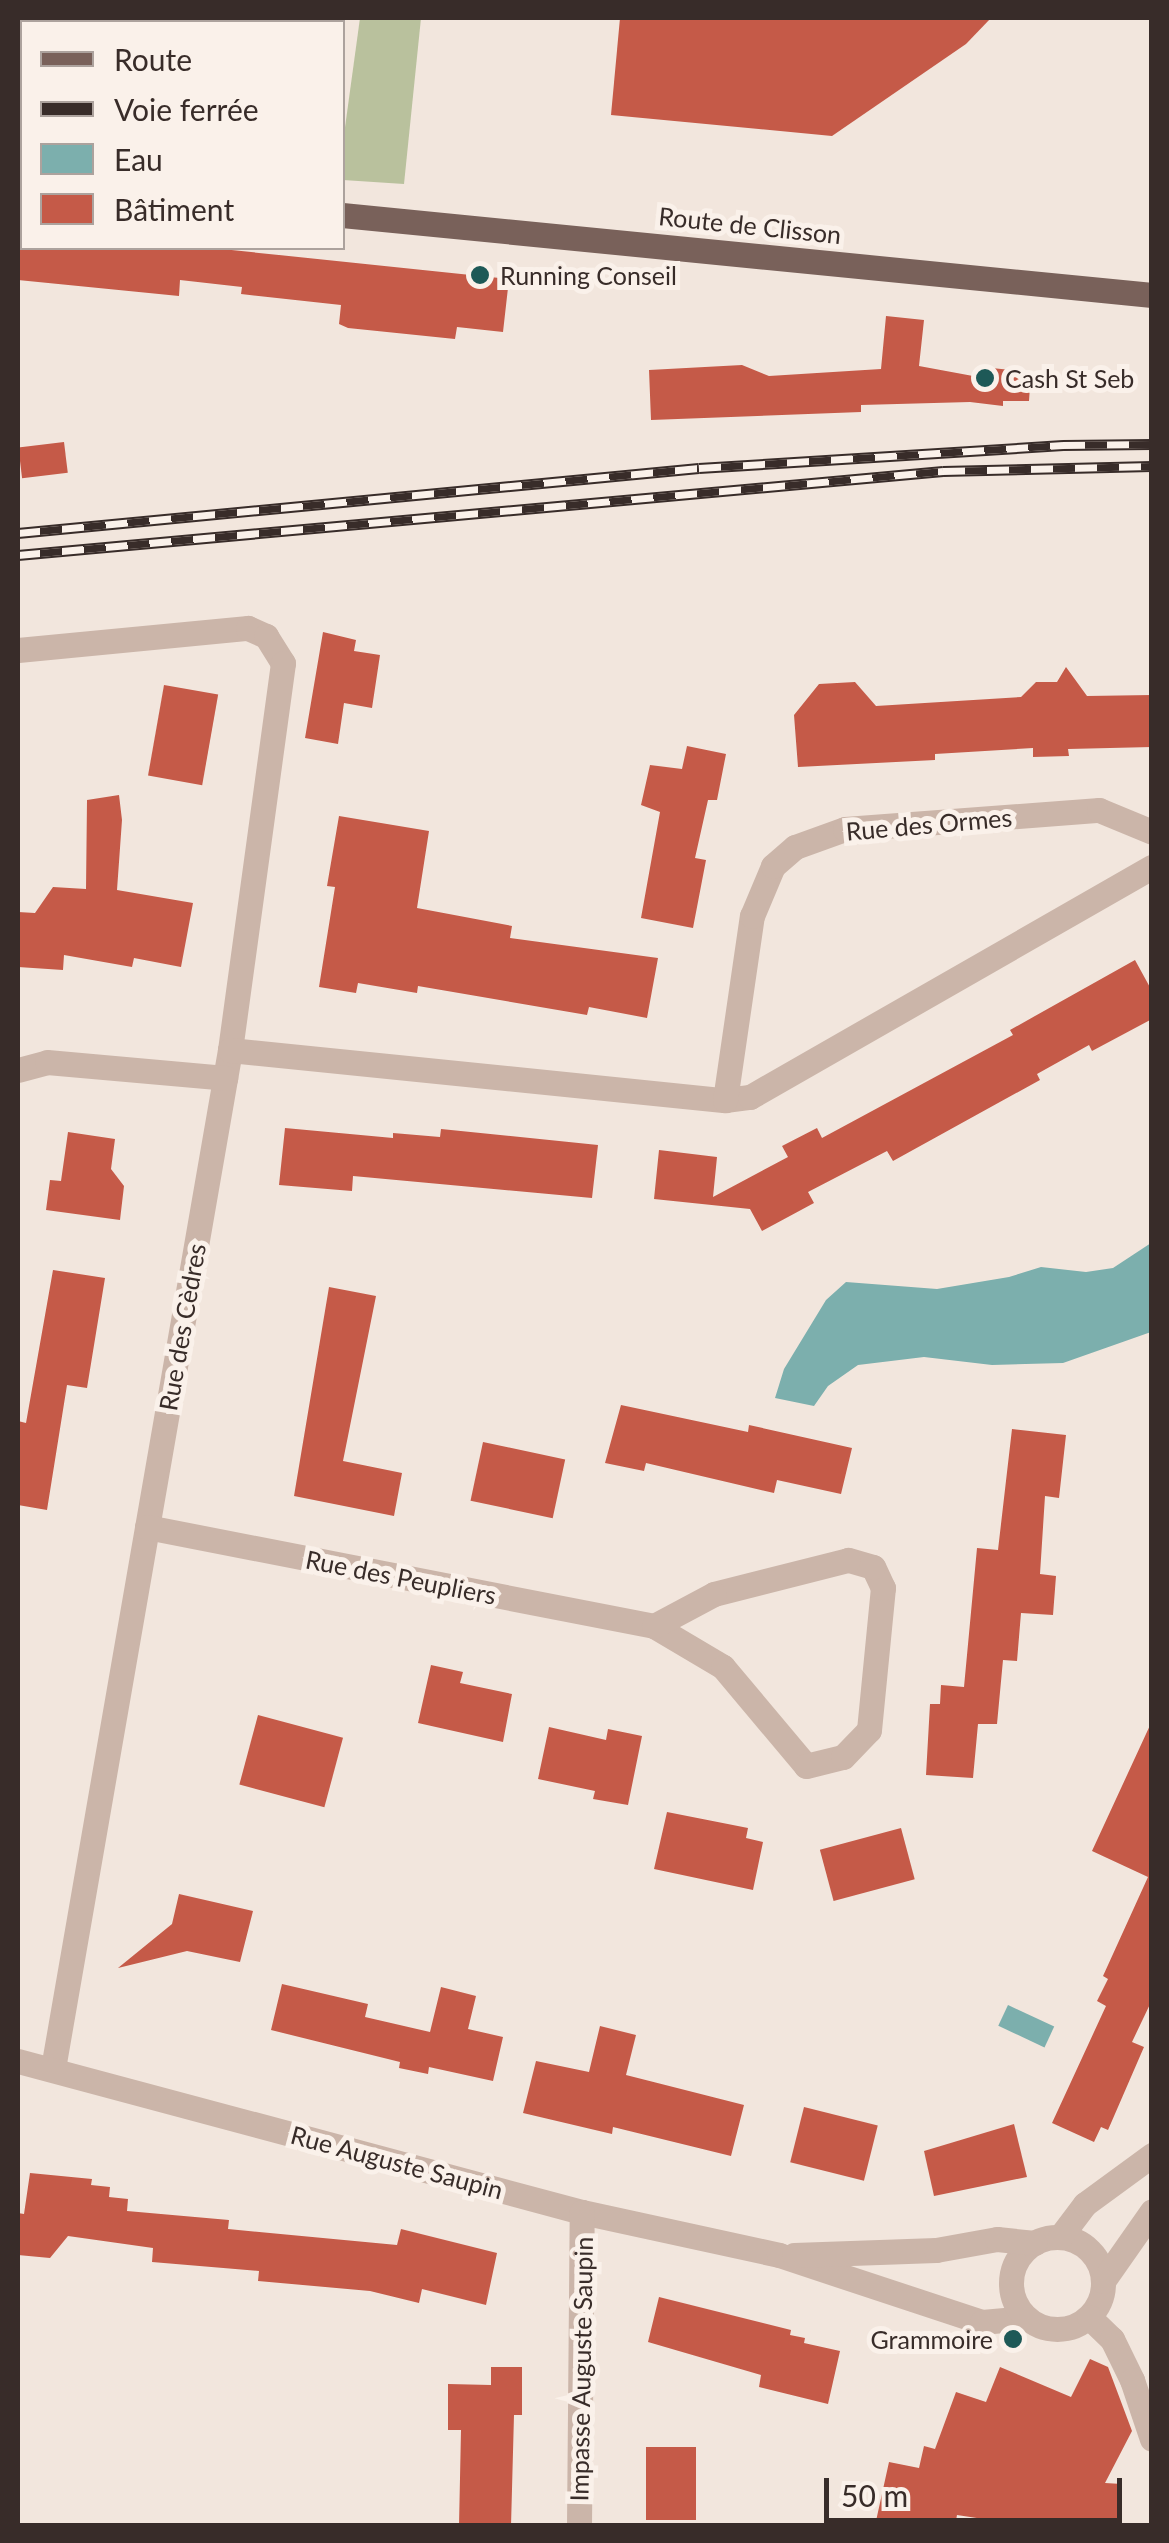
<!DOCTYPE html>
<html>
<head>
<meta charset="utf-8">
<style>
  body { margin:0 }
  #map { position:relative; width:1169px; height:2543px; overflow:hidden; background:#f2e6dd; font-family:Lato,sans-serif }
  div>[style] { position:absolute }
  .green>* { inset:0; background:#b9c19d }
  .water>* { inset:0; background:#7cafad; transform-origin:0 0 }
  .building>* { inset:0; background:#c55a48; transform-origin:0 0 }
  .minor>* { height:25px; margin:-12.5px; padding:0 12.5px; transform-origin:12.5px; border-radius:12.5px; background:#cbb5a9 }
  .minor>.ring { margin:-12.5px; padding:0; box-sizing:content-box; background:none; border:25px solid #cbb5a9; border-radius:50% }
  .major>* { height:25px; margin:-12.5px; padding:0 12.5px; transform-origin:12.5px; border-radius:12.5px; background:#79615a }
  .rail>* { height:11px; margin-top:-5.5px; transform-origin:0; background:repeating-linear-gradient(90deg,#faf1ea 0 22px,#382c29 0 44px); box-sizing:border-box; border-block:2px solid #382c29 }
  .dots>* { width:28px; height:28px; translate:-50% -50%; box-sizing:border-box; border:5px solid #faf1ea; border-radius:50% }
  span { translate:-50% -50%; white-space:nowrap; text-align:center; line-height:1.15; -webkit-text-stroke:10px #faf1ea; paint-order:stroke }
  .street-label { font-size:25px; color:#382c29 }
  .poi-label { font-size:25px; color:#382c29 }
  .left { translate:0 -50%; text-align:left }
  .right { translate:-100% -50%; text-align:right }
  .frame { position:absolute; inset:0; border:20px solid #382c29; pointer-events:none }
  .legend { position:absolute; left:20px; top:20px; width:325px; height:230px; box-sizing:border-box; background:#faf1ea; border:2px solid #aca29d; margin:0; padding:12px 18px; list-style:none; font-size:30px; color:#382c29 }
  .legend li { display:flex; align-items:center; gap:20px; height:50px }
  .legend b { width:50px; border:2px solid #aca29d }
  .scale { position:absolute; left:824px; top:2478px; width:298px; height:45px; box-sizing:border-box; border:5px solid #382c29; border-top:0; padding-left:12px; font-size:30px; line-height:35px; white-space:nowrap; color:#382c29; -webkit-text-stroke:8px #faf1ea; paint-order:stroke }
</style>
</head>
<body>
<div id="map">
  <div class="green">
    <i style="clip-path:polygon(360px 18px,421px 18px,404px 184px,343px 180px,343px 142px)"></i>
  </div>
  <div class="water">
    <i style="clip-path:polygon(1151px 1243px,1151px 1332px,1063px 1363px,992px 1365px,924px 1357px,858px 1365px,828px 1386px,814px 1406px,775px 1398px,784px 1369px,826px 1300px,846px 1282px,937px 1289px,1009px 1277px,1041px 1267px,1086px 1272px,1113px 1268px)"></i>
    <i style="left:1008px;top:2005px;width:51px;height:23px;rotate:25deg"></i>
  </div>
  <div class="building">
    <i style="clip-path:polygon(620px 18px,991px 18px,966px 44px,832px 136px,611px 115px)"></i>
    <i style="clip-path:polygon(18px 248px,212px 248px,509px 279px,503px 332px,457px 327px,455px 339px,348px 328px,339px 324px,341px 305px,241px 294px,242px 287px,180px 280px,179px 296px,18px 280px)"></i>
    <i style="clip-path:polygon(886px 316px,924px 320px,919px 366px,973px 376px,982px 367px,1020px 371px,1018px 384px,1030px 386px,1029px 401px,1003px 401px,1003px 406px,970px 402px,861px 405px,861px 412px,651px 420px,649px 370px,742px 365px,769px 376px,881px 369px)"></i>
    <i style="left:64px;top:442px;width:31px;height:46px;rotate:83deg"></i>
    <i style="clip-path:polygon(323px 632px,356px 640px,354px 651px,380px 655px,372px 708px,344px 703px,338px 744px,305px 738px)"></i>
    <i style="clip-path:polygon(1066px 667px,1087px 696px,1152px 695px,1152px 747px,1068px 749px,1069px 756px,1033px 757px,1033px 748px,935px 754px,935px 760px,798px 767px,794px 715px,819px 684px,855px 682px,876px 706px,1021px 697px,1036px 682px,1057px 682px)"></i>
    <i style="left:164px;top:685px;width:55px;height:92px;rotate:10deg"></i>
    <i style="clip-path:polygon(687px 746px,726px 754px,717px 800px,708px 800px,695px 858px,706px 860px,693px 928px,641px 918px,660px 812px,641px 805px,650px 765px,682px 769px)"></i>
    <i style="clip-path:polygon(119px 795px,122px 820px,117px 890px,193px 903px,181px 967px,134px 958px,132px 967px,64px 955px,63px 970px,18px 967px,18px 912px,35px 913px,53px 887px,86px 889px,87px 800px)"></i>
    <i style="clip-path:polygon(339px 816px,429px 831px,417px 908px,512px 926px,510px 938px,658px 958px,647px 1018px,589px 1007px,587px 1015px,418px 986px,417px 993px,358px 983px,356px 993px,319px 987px,335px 887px,327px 886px)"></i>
    <i style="clip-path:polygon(1135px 960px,1152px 991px,1152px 1019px,1092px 1051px,1089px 1045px,1037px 1074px,1040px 1080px,893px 1161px,887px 1151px,808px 1192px,814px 1203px,762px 1231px,750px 1209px,654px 1199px,659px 1150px,717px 1157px,713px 1197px,788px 1157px,782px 1146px,817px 1128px,822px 1138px,1013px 1035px,1010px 1030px)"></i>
    <i style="clip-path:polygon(285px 1128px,393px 1138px,393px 1133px,440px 1137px,441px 1129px,598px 1145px,592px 1198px,353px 1176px,352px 1191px,279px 1185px)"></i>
    <i style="clip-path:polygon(68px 1132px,115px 1139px,111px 1169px,124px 1186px,120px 1220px,46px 1210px,50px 1180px,61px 1181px)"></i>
    <i style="clip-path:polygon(53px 1270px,105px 1278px,87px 1388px,67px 1385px,47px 1510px,18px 1505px,18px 1421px,26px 1423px)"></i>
    <i style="clip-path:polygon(329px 1287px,376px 1296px,343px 1461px,402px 1473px,394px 1516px,294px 1496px)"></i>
    <i style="clip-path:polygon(621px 1405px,748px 1432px,749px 1425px,852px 1448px,841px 1494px,777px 1480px,774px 1493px,646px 1463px,644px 1471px,605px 1463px)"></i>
    <i style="clip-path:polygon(1012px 1429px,1066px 1435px,1059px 1498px,1045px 1496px,1040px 1574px,1056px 1576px,1053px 1615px,1021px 1613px,1017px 1661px,1003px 1660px,997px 1724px,978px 1724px,973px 1778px,926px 1775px,930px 1704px,940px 1704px,941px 1685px,964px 1687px,977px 1548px,998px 1550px)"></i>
    <i style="left:483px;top:1442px;width:84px;height:60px;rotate:12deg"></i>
    <i style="clip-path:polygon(431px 1665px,463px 1672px,460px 1683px,512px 1694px,503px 1742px,418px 1723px)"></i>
    <i style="left:258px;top:1715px;width:88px;height:72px;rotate:15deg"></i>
    <i style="clip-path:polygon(1152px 1721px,1152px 2000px,1132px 2042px,1144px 2047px,1108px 2130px,1101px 2127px,1094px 2142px,1052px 2123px,1106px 2006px,1097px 2001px,1108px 1979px,1103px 1976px,1148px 1877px,1092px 1851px)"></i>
    <i style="clip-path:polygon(549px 1727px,606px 1740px,608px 1729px,642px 1736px,628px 1805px,593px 1799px,595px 1791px,538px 1779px)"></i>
    <i style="clip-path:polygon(667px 1812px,748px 1828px,746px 1838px,763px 1842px,753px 1890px,654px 1869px)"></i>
    <i style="left:901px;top:1828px;width:53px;height:84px;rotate:75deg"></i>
    <i style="clip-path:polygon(179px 1894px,253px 1911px,240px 1962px,187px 1951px,118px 1968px,172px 1924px)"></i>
    <i style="clip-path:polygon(282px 1984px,368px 2004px,365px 2017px,430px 2032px,441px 1987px,476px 1996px,468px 2029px,503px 2037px,493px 2081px,429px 2067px,428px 2074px,399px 2068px,400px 2062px,271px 2030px)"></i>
    <i style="clip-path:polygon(600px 2026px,636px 2035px,626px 2075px,744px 2105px,731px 2156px,613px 2127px,612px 2134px,523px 2113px,536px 2061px,589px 2072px)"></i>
    <i style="left:804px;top:2107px;width:76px;height:57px;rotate:14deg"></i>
    <i style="clip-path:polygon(1014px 2124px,1027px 2177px,934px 2196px,924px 2151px)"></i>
    <i style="clip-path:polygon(30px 2173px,92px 2179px,91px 2185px,110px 2187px,109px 2197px,128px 2199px,127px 2211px,229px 2220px,228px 2229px,397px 2245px,401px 2229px,497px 2253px,486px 2305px,422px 2289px,419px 2303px,370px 2291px,258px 2281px,259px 2271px,152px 2262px,153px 2248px,68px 2236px,50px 2258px,18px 2255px,18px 2213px,24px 2214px)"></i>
    <i style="clip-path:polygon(659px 2297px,791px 2330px,790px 2335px,805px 2338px,804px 2343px,840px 2351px,828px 2404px,759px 2387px,761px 2375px,648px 2342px)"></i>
    <i style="clip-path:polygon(1090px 2359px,1108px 2367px,1132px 2431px,1105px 2483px,1122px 2484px,1119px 2526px,1030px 2526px,957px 2515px,955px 2526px,876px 2521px,889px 2462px,919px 2468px,924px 2446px,935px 2449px,956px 2392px,986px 2402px,1000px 2367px,1071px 2397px)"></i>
    <i style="clip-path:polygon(491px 2367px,522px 2367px,522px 2415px,514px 2415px,511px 2526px,459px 2526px,461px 2430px,448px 2430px,448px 2384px,491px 2385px)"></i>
    <i style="left:696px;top:2447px;width:73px;height:50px;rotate:90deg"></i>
  </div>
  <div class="minor">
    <i style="left:18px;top:650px;width:231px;rotate:-5.5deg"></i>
    <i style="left:248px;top:628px;width:20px;rotate:24deg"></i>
    <i style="left:266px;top:636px;width:32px;rotate:58deg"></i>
    <i style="left:283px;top:663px;width:391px;rotate:97.8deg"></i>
    <i style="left:230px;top:1050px;width:1033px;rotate:99.86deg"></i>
    <i style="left:230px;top:1050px;width:498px;rotate:5.8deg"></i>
    <i style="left:725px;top:1100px;width:25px;rotate:-7deg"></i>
    <i style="left:750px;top:1097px;width:463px;rotate:-29.8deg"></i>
    <i style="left:18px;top:1070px;width:30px;rotate:-15deg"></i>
    <i style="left:47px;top:1062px;width:179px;rotate:5.1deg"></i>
    <i style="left:725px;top:1100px;width:186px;rotate:-81.7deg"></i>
    <i style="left:752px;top:916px;width:54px;rotate:-67.2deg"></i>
    <i style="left:773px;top:866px;width:29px;rotate:-41deg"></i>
    <i style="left:795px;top:847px;width:53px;rotate:-19.8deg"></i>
    <i style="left:845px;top:829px;width:255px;rotate:-4.3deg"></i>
    <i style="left:1099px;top:810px;width:57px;rotate:22.5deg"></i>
    <i style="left:147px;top:1527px;width:517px;rotate:11.05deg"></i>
    <i style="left:654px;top:1626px;width:80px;rotate:30.7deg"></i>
    <i style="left:723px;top:1667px;width:129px;rotate:50deg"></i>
    <i style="left:806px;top:1766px;width:38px;rotate:-14deg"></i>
    <i style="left:843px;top:1757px;width:37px;rotate:-46deg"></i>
    <i style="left:869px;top:1730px;width:143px;rotate:-84.4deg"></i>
    <i style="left:883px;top:1588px;width:23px;rotate:-115deg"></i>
    <i style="left:873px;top:1567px;width:26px;rotate:-164deg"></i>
    <i style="left:848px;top:1560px;width:138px;rotate:165.8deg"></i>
    <i style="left:714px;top:1594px;width:68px;rotate:151.9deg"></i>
    <i style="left:18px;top:2061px;width:584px;rotate:14.99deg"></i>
    <i style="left:582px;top:2212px;width:202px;rotate:12.3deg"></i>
    <i style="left:779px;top:2255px;width:214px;rotate:18.3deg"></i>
    <i style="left:982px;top:2322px;width:43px;rotate:-5.3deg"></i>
    <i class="ring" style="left:1011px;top:2237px;width:67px;height:67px"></i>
    <i style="left:1060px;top:2237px;width:41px;rotate:-52.9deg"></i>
    <i style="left:1085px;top:2204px;width:83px;rotate:-36.2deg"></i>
    <i style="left:794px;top:2255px;width:142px;rotate:-2deg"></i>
    <i style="left:936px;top:2250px;width:62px;rotate:-10.2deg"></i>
    <i style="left:997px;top:2239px;width:38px;rotate:6deg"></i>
    <i style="left:1103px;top:2281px;width:85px;rotate:-55deg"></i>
    <i style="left:1089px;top:2317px;width:32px;rotate:44deg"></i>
    <i style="left:1112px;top:2339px;width:46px;rotate:64deg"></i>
    <i style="left:1132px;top:2380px;width:62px;rotate:71.3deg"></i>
    <i style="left:579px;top:2526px;width:314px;rotate:-89.5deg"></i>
  </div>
  <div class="major">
    <i style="left:18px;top:181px;width:4px"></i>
    <i style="left:342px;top:215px;width:814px;rotate:5.64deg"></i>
  </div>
  <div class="rail">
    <i style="left:18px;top:533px;width:684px;rotate:-5.45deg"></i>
    <i style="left:699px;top:468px;width:365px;rotate:-3.6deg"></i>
    <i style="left:1063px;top:445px;width:89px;rotate:-0.6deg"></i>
    <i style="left:18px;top:555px;width:929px;rotate:-5.19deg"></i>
    <i style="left:943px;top:471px;width:209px;rotate:-1.4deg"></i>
  </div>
  <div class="dots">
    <i style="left:480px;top:275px;background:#1e5957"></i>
    <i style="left:985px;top:378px;background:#1e5957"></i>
    <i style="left:1013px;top:2339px;background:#1e5957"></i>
  </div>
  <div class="street-label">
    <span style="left:750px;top:225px;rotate:6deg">Route de Clisson</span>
    <span style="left:929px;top:824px;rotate:-5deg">Rue des Ormes</span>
    <span style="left:182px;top:1327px;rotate:-80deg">Rue des Cèdres</span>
    <span style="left:401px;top:1577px;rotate:11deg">Rue des Peupliers</span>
    <span style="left:397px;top:2162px;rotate:15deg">Rue Auguste Saupin</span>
    <span style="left:581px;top:2369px;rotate:-89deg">Impasse Auguste Saupin</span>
  </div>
  <div class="poi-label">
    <span class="left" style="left:500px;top:275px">Running Conseil</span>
    <span class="left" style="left:1005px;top:378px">Cash St Seb</span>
    <span class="right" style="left:993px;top:2339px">Grammoire</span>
  </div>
  <div class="frame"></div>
  <ul class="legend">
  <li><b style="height:12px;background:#79615a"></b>Route</li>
  <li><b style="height:12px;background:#382c29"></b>Voie ferrée</li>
  <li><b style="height:28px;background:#7cafad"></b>Eau</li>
  <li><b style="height:28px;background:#c55a48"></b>Bâtiment</li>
  </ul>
  <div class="scale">50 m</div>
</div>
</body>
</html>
